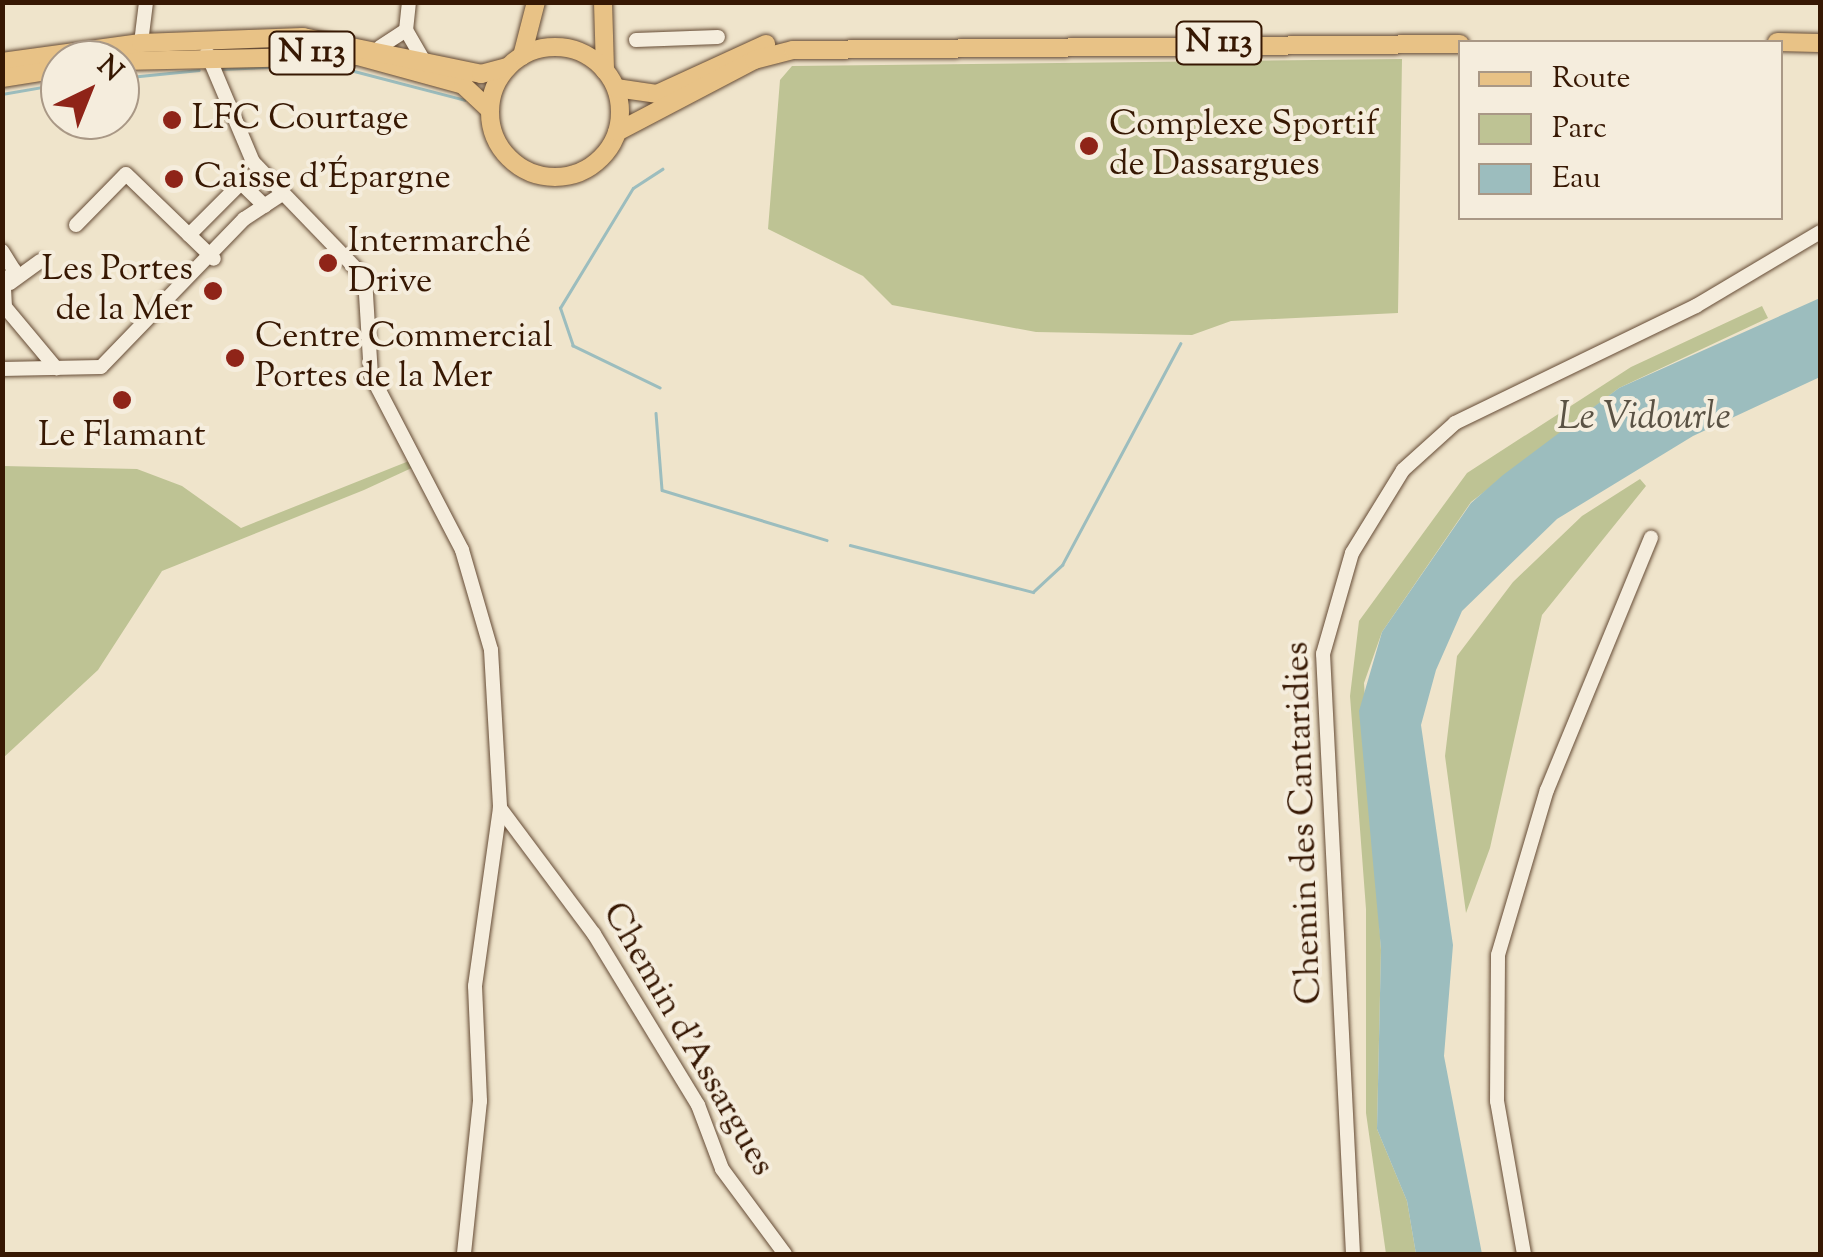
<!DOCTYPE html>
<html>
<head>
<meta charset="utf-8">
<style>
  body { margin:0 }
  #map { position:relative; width:1823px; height:1257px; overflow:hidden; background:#efe4cb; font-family:"Sorts Mill Goudy",serif }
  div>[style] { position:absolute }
  .green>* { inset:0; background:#bec394 }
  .water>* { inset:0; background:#9cbdbe }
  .stream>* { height:2.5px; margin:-1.25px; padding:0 1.25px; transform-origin:1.25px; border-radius:1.25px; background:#9cbdbe }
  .roads { filter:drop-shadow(0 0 2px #654b35) drop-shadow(0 0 2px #654b35) }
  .minor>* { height:14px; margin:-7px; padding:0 7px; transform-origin:7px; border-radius:7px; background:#f5eddd }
  .major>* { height:18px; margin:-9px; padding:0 9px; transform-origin:9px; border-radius:9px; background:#e8c286 }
  .major>.ring { margin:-9px; padding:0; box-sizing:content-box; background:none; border:18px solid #e8c286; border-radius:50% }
  .dots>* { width:28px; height:28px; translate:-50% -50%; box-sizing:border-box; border:5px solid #f5eddd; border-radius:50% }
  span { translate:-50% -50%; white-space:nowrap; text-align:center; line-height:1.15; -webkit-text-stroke:8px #f5eddd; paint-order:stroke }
  .shield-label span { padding:2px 8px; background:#f5eddd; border:2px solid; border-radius:8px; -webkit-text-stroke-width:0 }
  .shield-label { font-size:32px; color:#371803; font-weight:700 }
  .poi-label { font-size:35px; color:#371803 }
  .left { translate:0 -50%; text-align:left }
  .right { translate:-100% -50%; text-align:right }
  .street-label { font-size:35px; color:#371803 }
  .water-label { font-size:38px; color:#5a5244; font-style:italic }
  .frame { position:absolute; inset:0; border:5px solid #371803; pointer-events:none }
  .legend { position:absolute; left:1458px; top:40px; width:325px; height:180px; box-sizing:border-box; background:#f5eddd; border:2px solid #a99886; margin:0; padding:12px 18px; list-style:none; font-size:30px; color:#371803 }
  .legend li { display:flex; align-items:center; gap:20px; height:50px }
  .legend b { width:50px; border:2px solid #a99886 }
  .north { position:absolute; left:40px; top:40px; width:100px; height:100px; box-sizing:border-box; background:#f5eddd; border:2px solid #a99886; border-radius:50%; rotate:43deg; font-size:28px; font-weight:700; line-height:40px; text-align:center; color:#371803 }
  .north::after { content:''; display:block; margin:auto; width:35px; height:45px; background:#8f2418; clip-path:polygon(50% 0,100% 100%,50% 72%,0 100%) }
</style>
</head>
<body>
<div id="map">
  <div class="green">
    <i style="clip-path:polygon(1402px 59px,1398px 313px,1231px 321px,1192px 335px,1036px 332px,892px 305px,863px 276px,768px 229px,780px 80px,792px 66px)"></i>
    <i style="clip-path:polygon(1762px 306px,1768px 318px,1619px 388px,1471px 502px,1382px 632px,1364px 683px,1381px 950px,1377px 1129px,1407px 1201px,1416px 1254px,1386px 1254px,1366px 1113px,1366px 909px,1350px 696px,1359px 621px,1467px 473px,1631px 367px)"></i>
    <i style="clip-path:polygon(414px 459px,416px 466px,364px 490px,162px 571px,98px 670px,3px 758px,3px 466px,137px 469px,182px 486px,241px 528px)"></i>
    <i style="clip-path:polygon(1640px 479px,1646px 486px,1542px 615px,1490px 848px,1466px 913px,1445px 756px,1457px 656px,1513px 582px,1582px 516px)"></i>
  </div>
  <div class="water">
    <i style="clip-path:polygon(1820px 298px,1820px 377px,1693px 436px,1557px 519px,1462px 611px,1436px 670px,1421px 725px,1453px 945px,1444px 1056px,1482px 1254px,1416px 1254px,1407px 1201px,1377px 1129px,1381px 949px,1359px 711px,1382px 632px,1471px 503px,1503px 475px,1619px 388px)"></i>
  </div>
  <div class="stream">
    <i style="left:331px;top:65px;width:138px;rotate:14.6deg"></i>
    <i style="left:221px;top:69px;width:67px;rotate:-2.6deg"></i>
    <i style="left:120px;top:78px;width:79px;rotate:-5.8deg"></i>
    <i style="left:2px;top:94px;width:59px;rotate:-9.8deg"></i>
    <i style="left:660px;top:388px;width:97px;rotate:-154.2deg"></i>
    <i style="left:573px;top:346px;width:40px;rotate:-108.9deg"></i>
    <i style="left:560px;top:308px;width:140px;rotate:-58.7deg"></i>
    <i style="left:633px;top:188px;width:35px;rotate:-33deg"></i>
    <i style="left:656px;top:413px;width:77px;rotate:85.5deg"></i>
    <i style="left:662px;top:490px;width:172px;rotate:16.9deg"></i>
    <i style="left:850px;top:545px;width:189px;rotate:14.4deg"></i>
    <i style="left:1033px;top:592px;width:40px;rotate:-43deg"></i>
    <i style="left:1062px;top:565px;width:251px;rotate:-61.9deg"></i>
  </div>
  <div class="roads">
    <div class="minor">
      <i style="left:409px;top:2px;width:28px;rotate:96deg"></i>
      <i style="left:406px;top:30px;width:34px;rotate:60deg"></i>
      <i style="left:636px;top:40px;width:82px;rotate:-2.1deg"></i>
      <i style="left:141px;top:43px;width:41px;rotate:-83deg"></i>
      <i style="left:380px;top:47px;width:31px;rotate:-33deg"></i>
      <i style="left:207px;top:53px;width:118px;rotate:67.1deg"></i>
      <i style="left:253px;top:162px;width:161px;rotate:46deg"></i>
      <i style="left:365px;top:278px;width:97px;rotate:86.5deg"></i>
      <i style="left:371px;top:375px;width:197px;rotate:62.5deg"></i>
      <i style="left:462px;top:550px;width:104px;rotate:73.8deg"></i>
      <i style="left:491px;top:650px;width:158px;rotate:86.7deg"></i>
      <i style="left:500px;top:808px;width:180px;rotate:98deg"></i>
      <i style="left:475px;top:986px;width:115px;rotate:87.5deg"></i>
      <i style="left:480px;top:1101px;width:154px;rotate:96deg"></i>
      <i style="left:76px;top:225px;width:71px;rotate:-45.6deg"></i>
      <i style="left:126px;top:174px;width:122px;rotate:44deg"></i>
      <i style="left:189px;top:235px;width:74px;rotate:-45deg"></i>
      <i style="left:241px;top:183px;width:33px;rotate:44deg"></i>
      <i style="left:2px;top:251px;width:22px;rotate:58deg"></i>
      <i style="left:14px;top:270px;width:22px;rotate:122deg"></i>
      <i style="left:10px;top:283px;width:37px;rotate:-36deg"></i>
      <i style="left:4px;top:288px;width:19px;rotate:87deg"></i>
      <i style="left:5px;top:307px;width:80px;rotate:50.1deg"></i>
      <i style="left:2px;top:369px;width:99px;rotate:-1.2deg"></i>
      <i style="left:101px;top:367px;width:206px;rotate:-46deg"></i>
      <i style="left:244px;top:219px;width:42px;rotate:-33.3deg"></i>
      <i style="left:500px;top:808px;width:157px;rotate:53.3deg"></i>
      <i style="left:594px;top:934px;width:200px;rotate:58.7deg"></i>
      <i style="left:698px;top:1105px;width:68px;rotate:69.4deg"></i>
      <i style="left:722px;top:1169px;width:106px;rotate:53.5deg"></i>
      <i style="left:1353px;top:1254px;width:601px;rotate:-92.86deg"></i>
      <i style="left:1323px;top:654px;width:105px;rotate:-74deg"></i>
      <i style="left:1352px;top:553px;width:97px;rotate:-58.4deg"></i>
      <i style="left:1403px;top:470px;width:70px;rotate:-42.1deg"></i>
      <i style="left:1455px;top:423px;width:268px;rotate:-25.9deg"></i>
      <i style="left:1696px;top:306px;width:144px;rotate:-30.8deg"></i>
      <i style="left:1524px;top:1254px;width:155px;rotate:-100deg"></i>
      <i style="left:1497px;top:1101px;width:146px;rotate:-89.6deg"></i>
      <i style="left:1498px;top:955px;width:172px;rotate:-73.5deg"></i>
      <i style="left:1547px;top:790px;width:273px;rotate:-67.6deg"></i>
    </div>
    <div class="major">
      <i style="left:603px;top:2px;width:69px;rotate:88.3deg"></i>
      <i style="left:1777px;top:42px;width:43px;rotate:1.3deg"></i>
      <i class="ring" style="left:490px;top:47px;width:112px;height:112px"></i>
      <i style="left:522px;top:56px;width:56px;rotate:-75.5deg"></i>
      <i style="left:120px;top:61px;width:238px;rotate:-1.2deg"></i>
      <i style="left:358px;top:56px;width:109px;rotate:15.4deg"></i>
      <i style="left:463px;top:85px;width:37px;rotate:43deg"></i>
      <i style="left:2px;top:62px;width:140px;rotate:-7.8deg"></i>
      <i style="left:141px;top:43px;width:162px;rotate:-2.1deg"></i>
      <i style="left:303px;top:37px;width:182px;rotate:11.7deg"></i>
      <i style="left:481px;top:74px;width:28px;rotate:-15deg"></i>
      <i style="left:2px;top:78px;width:59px;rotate:-8.8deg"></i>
      <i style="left:616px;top:88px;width:41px;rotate:8.3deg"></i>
      <i style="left:657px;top:94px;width:120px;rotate:-24.6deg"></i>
      <i style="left:617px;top:132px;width:155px;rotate:-27.7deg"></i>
      <i style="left:754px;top:60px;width:40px;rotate:-14.4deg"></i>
      <i style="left:793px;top:50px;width:667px;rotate:-0.52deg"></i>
    </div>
  </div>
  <div class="dots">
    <i style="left:172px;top:120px;background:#8f2418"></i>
    <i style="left:1089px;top:146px;background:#8f2418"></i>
    <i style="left:174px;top:179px;background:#8f2418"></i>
    <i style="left:328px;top:263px;background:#8f2418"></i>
    <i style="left:213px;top:291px;background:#8f2418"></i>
    <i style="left:235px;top:358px;background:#8f2418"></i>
    <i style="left:122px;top:400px;background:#8f2418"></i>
  </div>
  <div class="shield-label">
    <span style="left:1219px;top:43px">N 113</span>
    <span style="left:312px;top:53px">N 113</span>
  </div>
  <div class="poi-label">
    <span class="left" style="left:192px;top:120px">LFC Courtage</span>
    <span class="left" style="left:1109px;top:146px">Complexe Sportif<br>de Dassargues</span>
    <span class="left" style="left:194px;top:179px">Caisse d'Épargne</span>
    <span class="left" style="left:348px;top:263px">Intermarché<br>Drive</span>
    <span class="right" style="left:193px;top:291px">Les Portes<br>de la Mer</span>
    <span class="left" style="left:255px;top:358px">Centre Commercial<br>Portes de la Mer</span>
    <span style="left:122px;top:437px">Le Flamant</span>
  </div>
  <div class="street-label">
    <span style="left:1305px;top:823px;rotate:-92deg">Chemin des Cantaridies</span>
    <span style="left:687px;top:1040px;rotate:60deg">Chemin d'Assargues</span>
  </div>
  <div class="water-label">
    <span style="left:1644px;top:420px">Le Vidourle</span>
  </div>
  <div class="frame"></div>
  <ul class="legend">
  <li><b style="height:12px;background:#e8c286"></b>Route</li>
  <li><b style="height:28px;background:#bec394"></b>Parc</li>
  <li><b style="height:28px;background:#9cbdbe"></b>Eau</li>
  </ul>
  <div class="north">N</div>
</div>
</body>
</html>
